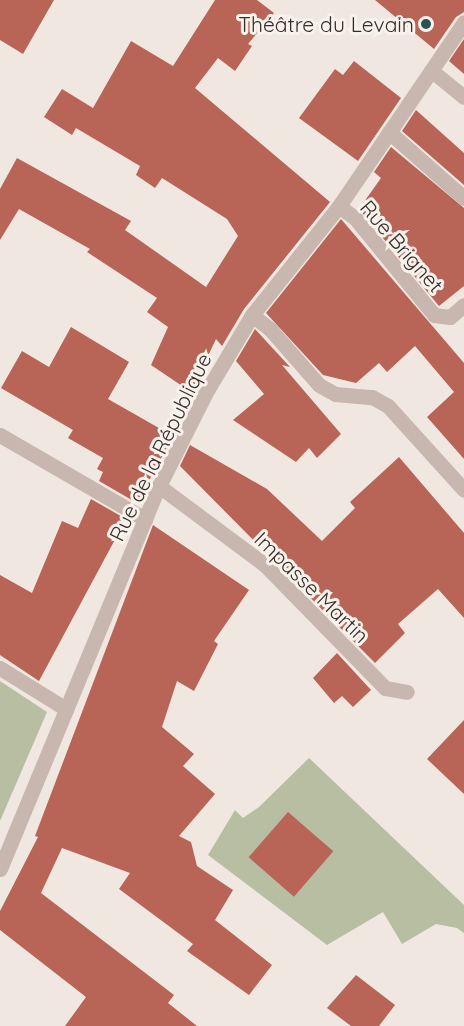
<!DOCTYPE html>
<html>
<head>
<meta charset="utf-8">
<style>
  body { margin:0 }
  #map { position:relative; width:464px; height:1026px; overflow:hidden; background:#f1e7e1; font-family:Quicksand,sans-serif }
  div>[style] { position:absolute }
  .green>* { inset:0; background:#b8bea2 }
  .building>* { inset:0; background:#b86457; transform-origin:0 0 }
  .minor>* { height:15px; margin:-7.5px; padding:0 7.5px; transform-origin:7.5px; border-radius:7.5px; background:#c8b7ae }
  .dots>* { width:16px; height:16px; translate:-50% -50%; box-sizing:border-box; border:3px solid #f8f2ed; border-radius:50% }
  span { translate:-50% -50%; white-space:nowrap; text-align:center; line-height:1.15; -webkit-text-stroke:6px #f8f2ed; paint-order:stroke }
  .poi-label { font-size:21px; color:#372e2b }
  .right { translate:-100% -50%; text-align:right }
  .street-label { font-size:21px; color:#372e2b }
</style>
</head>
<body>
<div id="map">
  <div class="green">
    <i style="clip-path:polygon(0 681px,47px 712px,0 821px)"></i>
    <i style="clip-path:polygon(309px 758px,464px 905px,464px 933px,457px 928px,436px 924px,402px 944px,383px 912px,327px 945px,208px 855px,235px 810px,243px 818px,259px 807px)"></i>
  </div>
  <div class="building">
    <i style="clip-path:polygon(0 0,54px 0,23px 54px,0 40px)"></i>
    <i style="clip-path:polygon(215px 0,257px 0,274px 13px,248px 44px,252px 46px,235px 71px,218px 58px,195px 88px,330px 202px,244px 309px,222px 346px,216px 339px,191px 392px,151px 365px,168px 327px,147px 312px,157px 298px,87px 252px,90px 249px,19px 209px,0 240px,0 189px,17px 158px,131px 221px,125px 230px,206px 287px,238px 236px,227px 219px,162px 178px,155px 188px,136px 175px,140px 166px,76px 128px,72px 135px,44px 117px,62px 89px,93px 108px,131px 41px,173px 66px)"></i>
    <i style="clip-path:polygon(375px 0,464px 0,464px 12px,456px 17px,434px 49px)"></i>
    <i style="clip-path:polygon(464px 39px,464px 74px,449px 61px)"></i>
    <i style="clip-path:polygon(354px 61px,401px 98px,358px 161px,299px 118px,335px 69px,343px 75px)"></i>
    <i style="clip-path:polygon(416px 110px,464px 153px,464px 185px,402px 131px)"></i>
    <i style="clip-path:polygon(391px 147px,464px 208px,464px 286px,439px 306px,359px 209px,381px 178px,374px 172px)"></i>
    <i style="clip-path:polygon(341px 219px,464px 363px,464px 459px,427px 417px,454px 392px,415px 346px,387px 372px,379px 363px,356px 383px,323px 375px,266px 313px)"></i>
    <i style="clip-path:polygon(71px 327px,129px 362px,108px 399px,173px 436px,137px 503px,99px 481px,103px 472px,97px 469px,103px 458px,68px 438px,73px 430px,1px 388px,22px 351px,49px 367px)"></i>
    <i style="clip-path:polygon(255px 329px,290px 367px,282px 365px,341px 434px,317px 458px,309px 448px,296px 462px,233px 420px,264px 394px,236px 361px)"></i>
    <i style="clip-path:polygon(190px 445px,267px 489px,322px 541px,355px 508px,350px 502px,399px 457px,464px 533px,464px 618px,438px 589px,398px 624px,405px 633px,375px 663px,180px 466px)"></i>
    <i style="clip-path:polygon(91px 499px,126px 519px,39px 681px,0 655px,0 575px,32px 593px,62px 521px,78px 528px)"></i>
    <i style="clip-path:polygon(153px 525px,249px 590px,214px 641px,218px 644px,194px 691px,177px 681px,162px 727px,194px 754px,183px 766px,215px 794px,179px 836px,191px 842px,197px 866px,233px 890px,215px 920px,272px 965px,249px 995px,187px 951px,193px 944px,119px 889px,130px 873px,62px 848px,41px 893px,174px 995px,168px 1003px,197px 1026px,65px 1026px,86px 997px,0 930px,0 911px,38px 837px,35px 836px)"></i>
    <i style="clip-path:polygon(337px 653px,371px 690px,353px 707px,342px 696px,334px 703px,313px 678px)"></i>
    <i style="clip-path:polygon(464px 720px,464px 794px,427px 759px)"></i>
    <i style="left:288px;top:812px;width:60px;height:60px;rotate:41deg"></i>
    <i style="clip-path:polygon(356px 975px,395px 1005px,379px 1026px,351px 1026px,327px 1008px)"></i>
  </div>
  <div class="minor">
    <i style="left:432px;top:71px;width:41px;rotate:39.1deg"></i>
    <i style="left:389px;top:132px;width:100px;rotate:41.3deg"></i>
    <i style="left:339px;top:206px;width:20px;rotate:37deg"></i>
    <i style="left:355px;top:218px;width:125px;rotate:50.8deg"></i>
    <i style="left:434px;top:315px;width:16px;rotate:7deg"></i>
    <i style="left:450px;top:317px;width:18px;rotate:-41deg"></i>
    <i style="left:252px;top:315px;width:23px;rotate:38deg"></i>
    <i style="left:270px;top:329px;width:74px;rotate:48.8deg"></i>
    <i style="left:319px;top:385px;width:18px;rotate:29deg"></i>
    <i style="left:335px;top:394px;width:37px;rotate:5deg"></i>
    <i style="left:372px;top:397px;width:18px;rotate:29deg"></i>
    <i style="left:388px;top:406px;width:113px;rotate:47.9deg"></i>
    <i style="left:0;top:435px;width:168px;rotate:30.1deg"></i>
    <i style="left:159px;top:486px;width:132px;rotate:36.7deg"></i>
    <i style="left:265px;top:565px;width:172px;rotate:45.7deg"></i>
    <i style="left:385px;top:688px;width:22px;rotate:10deg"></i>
    <i style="left:0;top:668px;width:78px;rotate:31.8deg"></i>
    <i style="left:0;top:869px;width:415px;rotate:-67.5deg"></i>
    <i style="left:159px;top:486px;width:103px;rotate:-63.4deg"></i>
    <i style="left:205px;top:394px;width:92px;rotate:-59.3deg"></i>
    <i style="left:252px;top:315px;width:139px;rotate:-51.4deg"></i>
    <i style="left:339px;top:206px;width:222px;rotate:-55.8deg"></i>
  </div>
  <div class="dots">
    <i style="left:426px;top:24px;background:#255452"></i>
  </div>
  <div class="poi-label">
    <span class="right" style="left:414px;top:24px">Théâtre du Levain</span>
  </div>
  <div class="street-label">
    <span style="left:402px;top:246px;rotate:49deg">Rue Brignet</span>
    <span style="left:160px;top:447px;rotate:-64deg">Rue de la République</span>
    <span style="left:312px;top:587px;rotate:44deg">Impasse Martin</span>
  </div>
</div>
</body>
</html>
